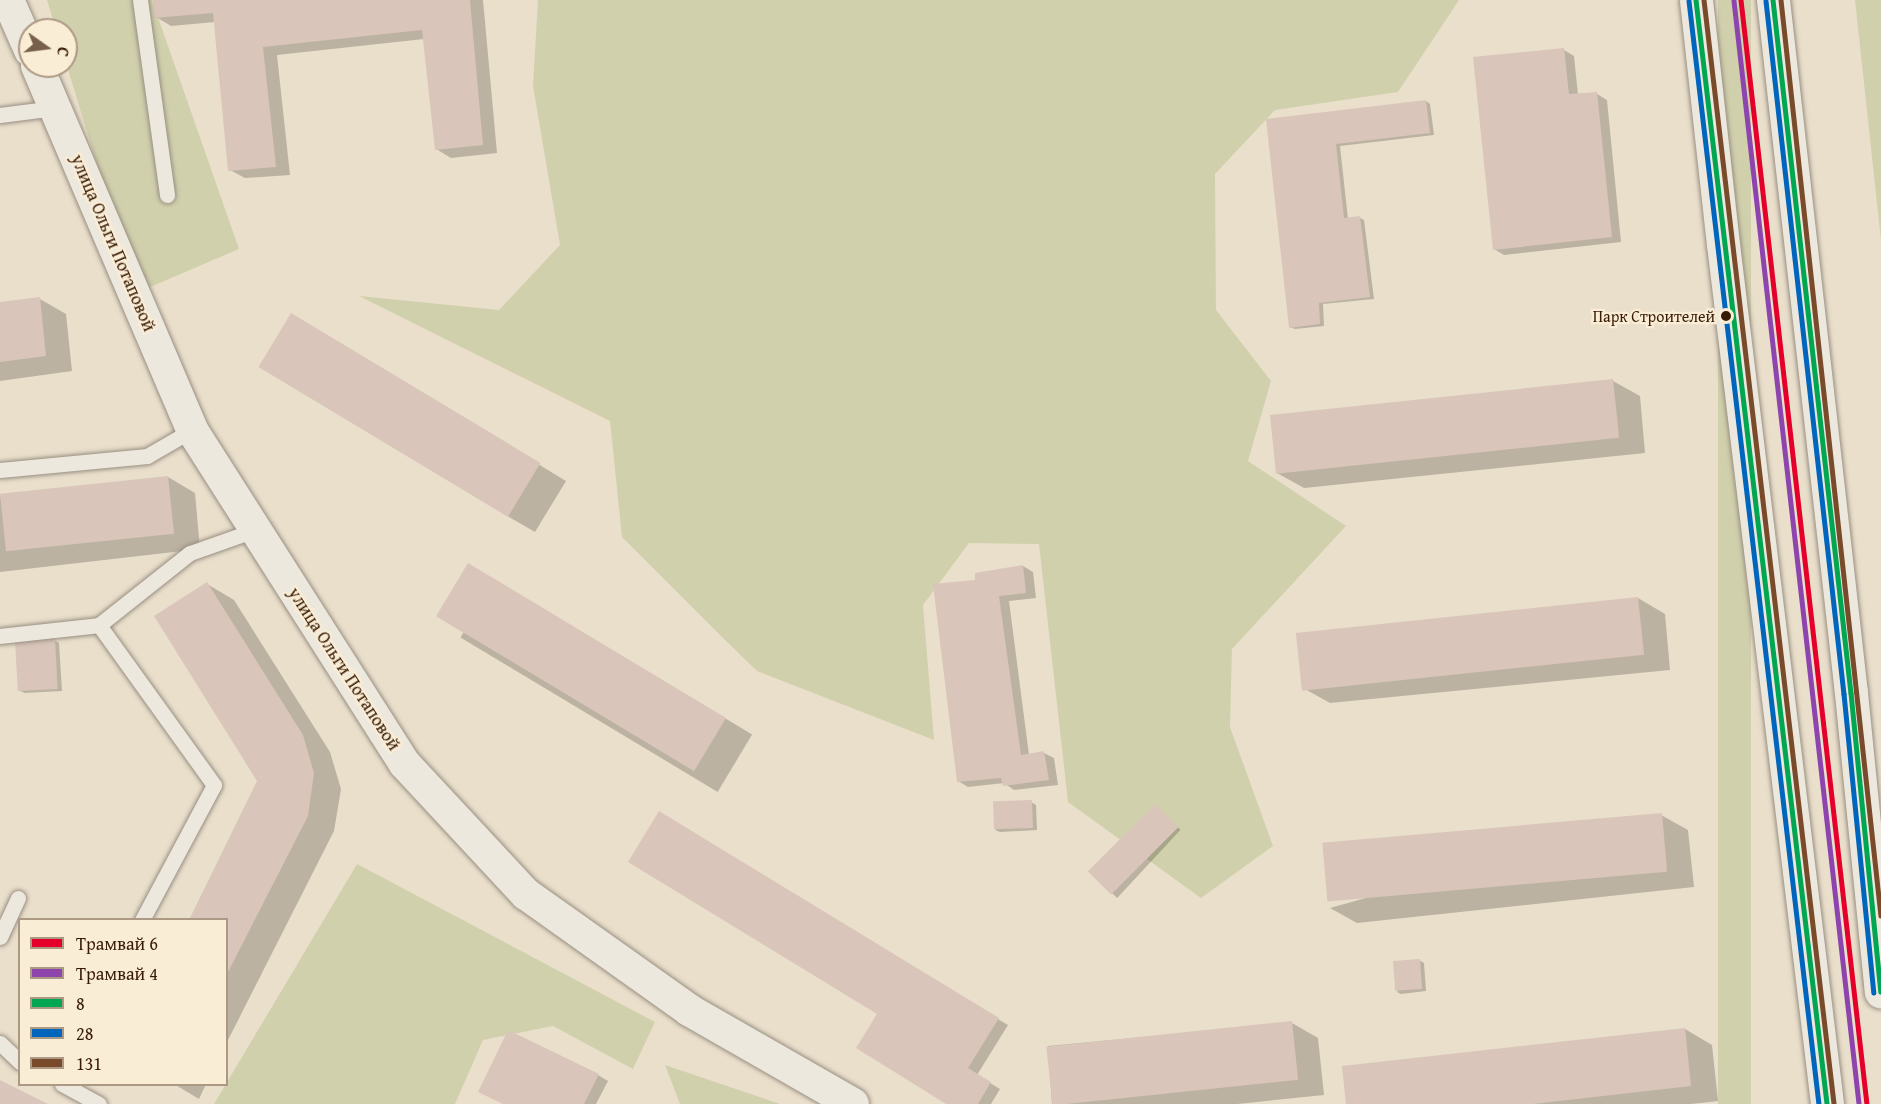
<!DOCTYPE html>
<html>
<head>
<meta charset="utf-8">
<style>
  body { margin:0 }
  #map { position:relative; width:1881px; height:1104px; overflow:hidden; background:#eadfcb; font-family:"Gentium Book Plus",serif }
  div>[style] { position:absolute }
  .green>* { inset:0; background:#d1d0ac; transform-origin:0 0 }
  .shadow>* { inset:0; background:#0003; transform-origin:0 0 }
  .building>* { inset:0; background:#d9c5ba; transform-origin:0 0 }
  .roads { filter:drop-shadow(0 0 2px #998f82) drop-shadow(0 0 2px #998f82) }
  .service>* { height:15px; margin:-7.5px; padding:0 7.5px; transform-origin:7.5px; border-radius:7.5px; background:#ede8de }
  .minor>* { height:32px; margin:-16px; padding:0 16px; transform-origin:16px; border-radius:16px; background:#ede8de }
  .secondary>* { height:33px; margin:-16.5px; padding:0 16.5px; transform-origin:16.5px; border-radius:16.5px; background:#ede8de }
  .bus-1>* { height:4.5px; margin:-2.25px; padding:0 2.25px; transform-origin:2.25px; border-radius:2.25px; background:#00a651 }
  .bus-2>* { height:4.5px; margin:-2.25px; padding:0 2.25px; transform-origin:2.25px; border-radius:2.25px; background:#0065bd }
  .bus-3>* { height:4.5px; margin:-2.25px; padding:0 2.25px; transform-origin:2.25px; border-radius:2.25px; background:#7a4b2a }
  .tram-1>* { height:4.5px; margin:-2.25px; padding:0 2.25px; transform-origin:2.25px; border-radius:2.25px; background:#e4002b }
  .tram-2>* { height:4.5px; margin:-2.25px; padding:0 2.25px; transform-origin:2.25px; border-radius:2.25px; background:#8e44ad }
  .dots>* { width:16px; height:16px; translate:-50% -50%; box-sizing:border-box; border:3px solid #faedd5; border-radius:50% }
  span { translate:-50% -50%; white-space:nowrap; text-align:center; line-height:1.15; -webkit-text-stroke:4.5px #faedd5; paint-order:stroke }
  .bus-label { font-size:16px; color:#381b07 }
  .right { translate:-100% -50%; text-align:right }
  .street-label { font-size:18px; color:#381b07 }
  .legend { position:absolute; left:18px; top:918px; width:210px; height:168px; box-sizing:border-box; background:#faedd5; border:2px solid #ac9983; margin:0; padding:8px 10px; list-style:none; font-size:18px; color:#381b07 }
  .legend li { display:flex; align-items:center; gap:12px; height:30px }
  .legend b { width:30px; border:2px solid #ac9983 }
  .north { position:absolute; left:18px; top:18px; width:60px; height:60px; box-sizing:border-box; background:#faedd5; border:2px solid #ac9983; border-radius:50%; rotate:104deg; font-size:16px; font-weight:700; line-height:24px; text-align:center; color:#381b07 }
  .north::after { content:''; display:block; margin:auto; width:21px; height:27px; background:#76604c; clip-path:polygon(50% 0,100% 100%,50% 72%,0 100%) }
</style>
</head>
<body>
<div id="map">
  <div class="green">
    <i style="clip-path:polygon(47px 0,152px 0,239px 249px,136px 293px,66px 63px,66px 30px,56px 30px)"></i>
    <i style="clip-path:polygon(538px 0,1459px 0,1398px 92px,1275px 110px,1215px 174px,1216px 310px,1271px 381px,1248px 461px,1346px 526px,1232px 649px,1230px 727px,1273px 846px,1201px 898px,1068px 802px,1039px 544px,969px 543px,923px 605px,934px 740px,757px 671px,720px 635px,622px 537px,610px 421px,359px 296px,499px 310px,560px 245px,533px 86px)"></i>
    <i style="left:1718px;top:0;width:33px;height:1109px"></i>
    <i style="clip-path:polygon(1855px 0,1881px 0,1881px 240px)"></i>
    <i style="clip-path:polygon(357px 864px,655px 1022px,633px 1069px,553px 1026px,483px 1040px,455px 1104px,214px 1104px)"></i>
    <i style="clip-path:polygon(665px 1065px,780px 1104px,680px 1104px)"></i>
  </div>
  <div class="shadow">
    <i style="clip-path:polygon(154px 0,483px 0,497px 153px,451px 158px,436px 149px,424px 39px,277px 55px,290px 175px,245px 178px,230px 170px,215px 22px,171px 26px,156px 17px)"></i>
    <i style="clip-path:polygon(1564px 50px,1574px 56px,1578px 95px,1597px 94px,1607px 100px,1621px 242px,1504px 255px,1494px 249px)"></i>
    <i style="clip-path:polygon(1426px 101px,1430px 104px,1434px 135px,1340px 146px,1348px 219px,1360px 218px,1364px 220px,1374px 299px,1323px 304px,1324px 326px,1295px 329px,1290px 327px,1268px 120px)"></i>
    <i style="clip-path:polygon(40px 299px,66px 314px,72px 371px,0 381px,0 304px)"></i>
    <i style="clip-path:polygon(318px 330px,566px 481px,535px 532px,509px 517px)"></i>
    <i style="clip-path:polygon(1613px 381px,1640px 396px,1645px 453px,1304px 488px,1277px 473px)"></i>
    <i style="clip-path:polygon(168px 477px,195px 493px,200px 549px,0 572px,0 497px)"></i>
    <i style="clip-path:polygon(1023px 566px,1033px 572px,1036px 598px,1009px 601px,1029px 755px,1044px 753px,1054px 758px,1058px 785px,1014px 790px,1004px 783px,968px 787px,958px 781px,976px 581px)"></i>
    <i style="left:495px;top:580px;width:300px;height:67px;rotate:31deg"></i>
    <i style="clip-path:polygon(207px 584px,234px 600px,330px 752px,341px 789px,334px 831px,226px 1044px,226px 920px,259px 781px)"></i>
    <i style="clip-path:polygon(1638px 598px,1665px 614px,1670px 670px,1330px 703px,1303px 688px)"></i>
    <i style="clip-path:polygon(54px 640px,59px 643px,62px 691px,25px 693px,20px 691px)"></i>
    <i style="clip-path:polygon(1031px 802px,1036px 805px,1037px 830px,1000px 832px,995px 830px)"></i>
    <i style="left:1155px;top:806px;width:35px;height:93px;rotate:43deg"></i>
    <i style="clip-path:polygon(1661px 815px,1688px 830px,1694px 887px,1357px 923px,1330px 908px)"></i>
    <i style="clip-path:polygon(1419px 960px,1424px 963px,1426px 991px,1401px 994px,1397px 992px)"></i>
    <i style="clip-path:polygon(934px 981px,1008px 1025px,977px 1075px,1000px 1089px,991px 1104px,949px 1104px)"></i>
    <i style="clip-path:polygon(1292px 1023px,1318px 1038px,1324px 1095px,1237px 1104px,1052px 1104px,1048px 1046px)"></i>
    <i style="clip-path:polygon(1685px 1029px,1712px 1045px,1718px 1101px,1691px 1104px,1347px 1104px)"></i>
    <i style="clip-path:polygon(598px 1075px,608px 1081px,596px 1104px,504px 1104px)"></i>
    <i style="clip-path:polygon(174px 1084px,206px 1084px,199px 1099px)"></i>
  </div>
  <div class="building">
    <i style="clip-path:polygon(153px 0,470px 0,483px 145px,435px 150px,422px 30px,263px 47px,276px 167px,228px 171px,213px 13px,154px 18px)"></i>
    <i style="clip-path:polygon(1564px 48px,1569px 94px,1597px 92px,1612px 237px,1493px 250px,1473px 57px)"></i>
    <i style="clip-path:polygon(1426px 100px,1430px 133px,1336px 144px,1344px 218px,1360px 216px,1370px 297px,1319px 303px,1320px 324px,1289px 328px,1266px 119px)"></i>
    <i style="clip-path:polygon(40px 297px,46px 356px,0 362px,0 302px)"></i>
    <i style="left:291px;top:313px;width:291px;height:63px;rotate:31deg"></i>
    <i style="left:1613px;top:379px;width:59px;height:345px;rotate:84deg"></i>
    <i style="left:168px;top:476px;width:58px;height:169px;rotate:84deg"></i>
    <i style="left:468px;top:563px;width:301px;height:62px;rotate:31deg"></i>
    <i style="clip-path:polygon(1023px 565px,1026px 593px,999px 596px,1021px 755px,1044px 751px,1049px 780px,1003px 786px,1001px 778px,957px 782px,933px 584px,975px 580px,975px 573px)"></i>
    <i style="clip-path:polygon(207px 582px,303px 735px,314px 773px,308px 816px,226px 976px,226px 920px,189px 920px,257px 781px,154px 616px)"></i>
    <i style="left:1638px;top:597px;width:58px;height:344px;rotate:84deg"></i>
    <i style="left:55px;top:638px;width:51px;height:40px;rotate:87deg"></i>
    <i style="left:1032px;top:800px;width:28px;height:39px;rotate:88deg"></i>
    <i style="left:1155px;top:804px;width:33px;height:95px;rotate:45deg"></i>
    <i style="clip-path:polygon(659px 811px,999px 1018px,968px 1068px,991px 1082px,978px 1104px,946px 1104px,856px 1048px,877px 1014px,628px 862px)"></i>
    <i style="left:1662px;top:813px;width:59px;height:341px;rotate:85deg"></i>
    <i style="left:1420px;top:959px;width:30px;height:27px;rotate:86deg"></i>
    <i style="left:1292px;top:1021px;width:59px;height:247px;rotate:84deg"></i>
    <i style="clip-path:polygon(1685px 1028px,1691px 1086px,1533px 1104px,1346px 1104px,1342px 1066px)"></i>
    <i style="clip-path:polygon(508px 1030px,599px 1074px,584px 1104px,503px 1104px,478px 1092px)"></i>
    <i style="clip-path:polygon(0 1080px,48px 1104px,0 1104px)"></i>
  </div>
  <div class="roads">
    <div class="service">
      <i style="left:140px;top:0;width:197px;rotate:82.1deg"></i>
      <i style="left:0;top:115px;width:55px;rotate:-7.3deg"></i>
      <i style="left:0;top:470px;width:148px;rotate:-5.4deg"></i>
      <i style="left:147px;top:456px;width:52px;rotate:-30deg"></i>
      <i style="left:0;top:636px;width:100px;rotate:-6.3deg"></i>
      <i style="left:142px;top:920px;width:153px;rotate:-61.9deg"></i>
      <i style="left:214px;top:785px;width:197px;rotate:-125.7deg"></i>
      <i style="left:99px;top:625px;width:116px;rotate:-38.4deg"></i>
      <i style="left:190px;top:553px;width:69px;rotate:-19.5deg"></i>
      <i style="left:0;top:937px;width:43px;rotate:-65.2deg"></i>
      <i style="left:0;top:1043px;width:28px;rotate:44deg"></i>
      <i style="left:62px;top:1084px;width:42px;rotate:28.4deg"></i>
    </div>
    <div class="minor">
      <i style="left:8px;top:0;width:55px;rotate:66.3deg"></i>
      <i style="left:37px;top:66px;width:396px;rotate:66.9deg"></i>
      <i style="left:192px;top:430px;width:396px;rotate:57.5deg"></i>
      <i style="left:405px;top:764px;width:178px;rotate:47.1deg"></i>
      <i style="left:526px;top:894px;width:200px;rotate:35.4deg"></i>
      <i style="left:689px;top:1010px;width:189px;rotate:29.8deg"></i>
    </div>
    <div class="secondary">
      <i style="left:1696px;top:0;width:245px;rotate:83.7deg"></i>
      <i style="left:1723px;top:244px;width:866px;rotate:83.1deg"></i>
      <i style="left:1773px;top:0;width:697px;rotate:83.58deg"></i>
      <i style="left:1851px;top:693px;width:300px;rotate:84.3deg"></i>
    </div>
  </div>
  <div class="bus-1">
    <i style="left:1696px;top:0;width:1112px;rotate:83.23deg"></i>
    <i style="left:1773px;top:0;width:697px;rotate:83.58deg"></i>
    <i style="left:1851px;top:693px;width:300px;rotate:84.3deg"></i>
  </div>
  <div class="bus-2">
    <i style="left:1689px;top:1px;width:1111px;rotate:83.28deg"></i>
    <i style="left:1766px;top:1px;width:697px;rotate:83.58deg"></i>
    <i style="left:1844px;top:694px;width:300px;rotate:84.3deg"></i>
  </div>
  <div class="bus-3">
    <i style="left:1704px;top:0;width:1111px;rotate:83.28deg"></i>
    <i style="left:1781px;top:0;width:921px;rotate:83.77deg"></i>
  </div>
  <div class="tram-1">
    <i style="left:1741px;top:0;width:1111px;rotate:83.49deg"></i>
  </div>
  <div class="tram-2">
    <i style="left:1734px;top:1px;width:1110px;rotate:83.53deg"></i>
  </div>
  <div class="dots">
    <i style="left:1726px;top:316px;background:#381b07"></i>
  </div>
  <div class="bus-label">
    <span class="right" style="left:1715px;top:316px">Парк Строителей</span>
  </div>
  <div class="street-label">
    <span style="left:113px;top:243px;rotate:67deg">улица Ольги Потаповой</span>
    <span style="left:344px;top:669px;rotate:57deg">улица Ольги Потаповой</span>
  </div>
  <ul class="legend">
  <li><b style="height:8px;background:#e4002b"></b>Трамвай 6</li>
  <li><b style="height:8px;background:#8e44ad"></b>Трамвай 4</li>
  <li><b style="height:8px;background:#00a651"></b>8</li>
  <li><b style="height:8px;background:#0065bd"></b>28</li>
  <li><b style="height:8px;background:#7a4b2a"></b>131</li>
  </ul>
  <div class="north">С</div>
</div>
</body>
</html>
